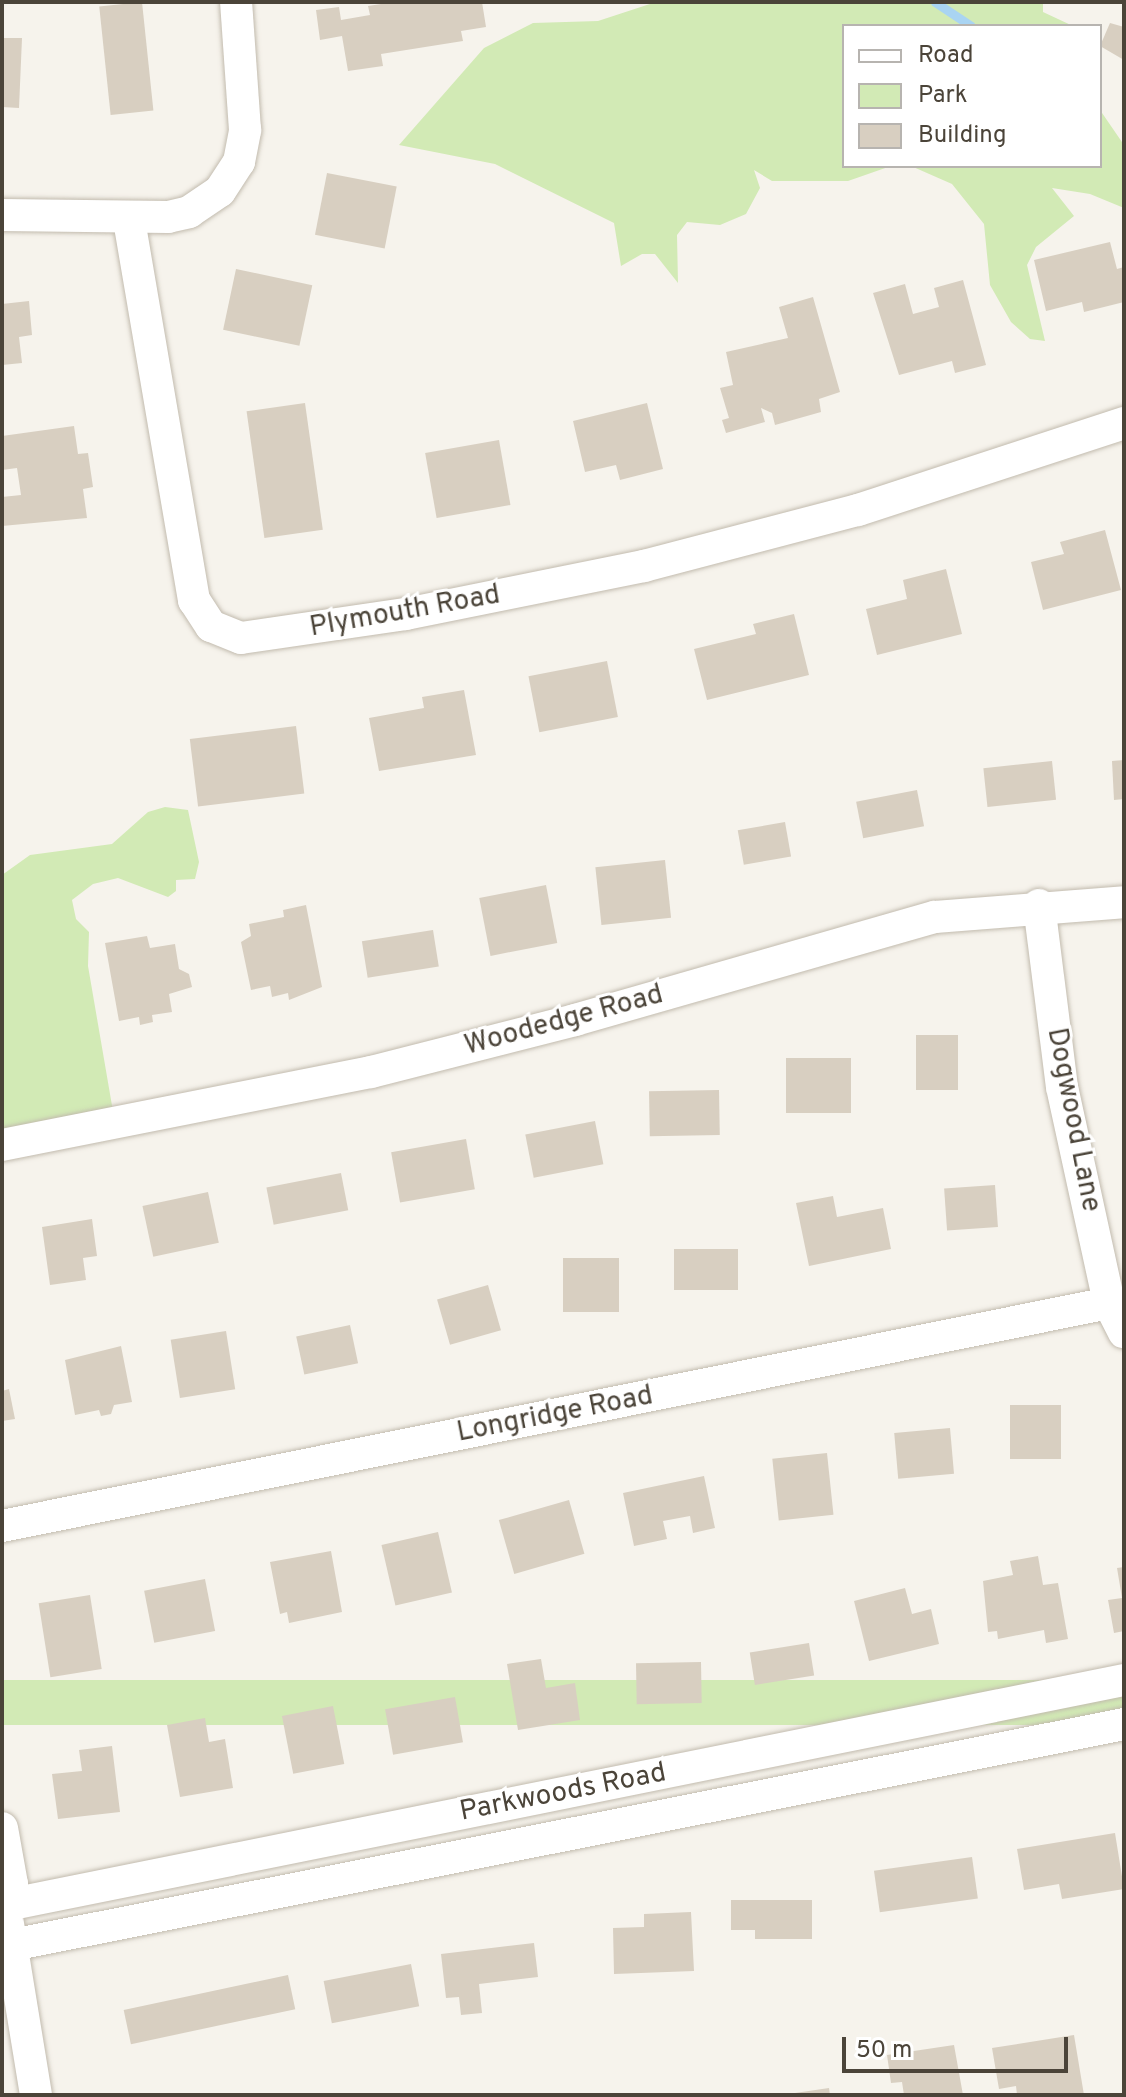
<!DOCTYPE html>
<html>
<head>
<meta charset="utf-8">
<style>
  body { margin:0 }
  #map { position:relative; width:1126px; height:2097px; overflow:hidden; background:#f6f3ec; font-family:Overpass,sans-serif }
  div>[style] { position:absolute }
  .green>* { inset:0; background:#d2eab5; transform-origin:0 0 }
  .stream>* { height:9px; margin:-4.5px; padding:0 4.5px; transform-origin:4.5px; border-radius:4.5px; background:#a9d4f2 }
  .building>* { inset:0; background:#d8cfc1; transform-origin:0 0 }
  .roads { filter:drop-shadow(0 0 2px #c2bbae) drop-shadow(0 0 2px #c2bbae) }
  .minor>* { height:32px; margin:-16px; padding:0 16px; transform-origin:16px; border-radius:16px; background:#fff }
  span { translate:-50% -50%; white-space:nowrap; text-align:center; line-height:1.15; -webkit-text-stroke:6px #fff; paint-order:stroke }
  .street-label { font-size:28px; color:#4b4439 }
  .frame { position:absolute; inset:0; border:4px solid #4b4439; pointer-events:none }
  .legend { position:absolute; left:842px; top:24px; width:260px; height:144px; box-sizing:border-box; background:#fff; border:2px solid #b7b4b0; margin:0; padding:10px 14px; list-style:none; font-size:24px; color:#4b4439 }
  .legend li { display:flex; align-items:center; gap:16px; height:40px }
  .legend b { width:40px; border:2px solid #b7b4b0 }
  .scale { position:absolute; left:842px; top:2037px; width:226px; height:36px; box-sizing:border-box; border:4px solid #4b4439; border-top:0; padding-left:10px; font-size:24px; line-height:28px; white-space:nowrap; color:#4b4439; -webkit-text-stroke:6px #fff; paint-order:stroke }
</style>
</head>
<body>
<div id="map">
  <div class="green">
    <i style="clip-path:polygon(656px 2px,1043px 2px,1043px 12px,1073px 26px,844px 26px,844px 166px,891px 166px,848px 181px,772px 181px,754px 170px,760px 188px,746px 214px,720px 225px,687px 222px,677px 235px,678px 283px,655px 254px,642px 254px,621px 266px,614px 223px,495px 164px,399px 145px,484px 48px,533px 23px,598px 21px)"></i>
    <i style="clip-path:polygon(1100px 110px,1124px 145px,1124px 208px,1090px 194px,1052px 188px,1074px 216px,1036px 247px,1027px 265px,1045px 341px,1030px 339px,1011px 322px,990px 285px,984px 224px,952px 184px,911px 166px,1100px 166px)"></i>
    <i style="clip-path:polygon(165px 807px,188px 810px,199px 862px,195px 879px,176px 880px,176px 891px,168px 897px,118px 878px,93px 884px,72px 900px,76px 919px,89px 932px,88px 966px,115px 1123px,2px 1145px,2px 875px,30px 855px,112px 844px,148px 812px)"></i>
    <i style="left:1124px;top:1680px;width:45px;height:1142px;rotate:90deg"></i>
  </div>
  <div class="stream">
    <i style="left:935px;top:2px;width:43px;rotate:33.7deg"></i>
  </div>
  <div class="building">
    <i style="left:142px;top:2px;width:109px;height:43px;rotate:84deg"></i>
    <i style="clip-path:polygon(394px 2px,482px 2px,486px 27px,461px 31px,463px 41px,381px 54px,383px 66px,348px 71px,342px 36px,320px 40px,316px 10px,339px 7px,341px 20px,370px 15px,368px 6px)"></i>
    <i style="clip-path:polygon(1110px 23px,1124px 27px,1124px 60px,1100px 46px)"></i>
    <i style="clip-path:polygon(2px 38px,22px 38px,19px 108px,2px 107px)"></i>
    <i style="left:327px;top:173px;width:71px;height:63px;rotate:11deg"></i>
    <i style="clip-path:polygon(1110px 242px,1117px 269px,1124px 267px,1124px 302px,1084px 312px,1082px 302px,1046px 311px,1034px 260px)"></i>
    <i style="left:236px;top:269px;width:78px;height:62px;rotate:12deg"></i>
    <i style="clip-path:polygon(963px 280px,986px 365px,955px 373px,952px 361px,899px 375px,873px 293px,905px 284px,913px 314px,939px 307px,934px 288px)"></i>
    <i style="clip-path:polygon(813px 297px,840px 392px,819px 399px,821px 412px,775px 425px,772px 413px,761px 408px,765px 422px,726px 433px,722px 420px,729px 418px,720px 388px,733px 385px,726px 352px,788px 338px,779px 307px)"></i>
    <i style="clip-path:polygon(29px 301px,32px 335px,19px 337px,22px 363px,2px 365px,2px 304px)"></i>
    <i style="left:305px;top:403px;width:128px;height:59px;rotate:82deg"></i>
    <i style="clip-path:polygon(647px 403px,663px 469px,620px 480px,616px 465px,585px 472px,573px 421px)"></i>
    <i style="clip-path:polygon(74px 426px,78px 454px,88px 453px,93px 487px,83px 489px,87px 518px,2px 526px,2px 497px,21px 495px,17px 468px,2px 470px,2px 436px)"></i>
    <i style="left:499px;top:440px;width:66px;height:75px;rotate:80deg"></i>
    <i style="clip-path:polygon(1105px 530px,1121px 590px,1043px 610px,1031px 562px,1064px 554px,1060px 542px)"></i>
    <i style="clip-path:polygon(946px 569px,962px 634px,877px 655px,866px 609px,907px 599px,903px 580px)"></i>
    <i style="clip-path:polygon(794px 614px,809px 675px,707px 700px,694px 649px,756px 634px,753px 624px)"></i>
    <i style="left:607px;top:661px;width:57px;height:80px;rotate:79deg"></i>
    <i style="clip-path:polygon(464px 690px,476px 755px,379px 771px,369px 718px,424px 708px,422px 697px)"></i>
    <i style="left:296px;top:726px;width:68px;height:107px;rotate:83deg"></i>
    <i style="clip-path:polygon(1124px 760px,1124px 799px,1114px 800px,1112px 761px)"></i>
    <i style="left:1052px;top:761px;width:39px;height:69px;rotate:84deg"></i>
    <i style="left:917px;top:790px;width:37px;height:62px;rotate:79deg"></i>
    <i style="left:785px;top:822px;width:35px;height:48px;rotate:80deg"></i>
    <i style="left:665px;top:860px;width:58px;height:70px;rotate:84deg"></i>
    <i style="left:546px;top:885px;width:59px;height:68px;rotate:79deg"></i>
    <i style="clip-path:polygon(306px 905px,322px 987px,289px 1000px,288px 993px,272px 997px,270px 986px,251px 990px,241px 942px,251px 936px,249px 924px,284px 917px,283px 910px)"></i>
    <i style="left:433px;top:930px;width:37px;height:72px;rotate:81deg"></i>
    <i style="clip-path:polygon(147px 936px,150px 948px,175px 944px,179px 969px,189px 974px,192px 987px,169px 994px,172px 1012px,152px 1015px,153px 1022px,140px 1025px,139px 1017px,119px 1021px,105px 943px)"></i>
    <i style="left:916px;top:1035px;width:42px;height:55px"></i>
    <i style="left:786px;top:1058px;width:65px;height:55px"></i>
    <i style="left:719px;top:1090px;width:45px;height:70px;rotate:89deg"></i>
    <i style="left:595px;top:1121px;width:44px;height:71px;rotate:79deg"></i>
    <i style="left:466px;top:1139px;width:51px;height:76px;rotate:80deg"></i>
    <i style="left:341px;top:1173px;width:38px;height:76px;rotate:79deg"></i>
    <i style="left:995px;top:1185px;width:42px;height:51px;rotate:86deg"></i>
    <i style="left:208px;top:1192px;width:52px;height:67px;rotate:78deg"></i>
    <i style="clip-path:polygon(833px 1196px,837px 1217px,883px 1208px,891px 1249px,809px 1266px,796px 1203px)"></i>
    <i style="clip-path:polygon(92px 1219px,97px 1256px,83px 1258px,86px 1280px,50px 1285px,42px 1227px)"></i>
    <i style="left:674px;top:1249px;width:64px;height:41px"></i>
    <i style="left:563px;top:1258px;width:56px;height:54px"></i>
    <i style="left:488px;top:1285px;width:47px;height:53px;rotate:74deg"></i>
    <i style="left:350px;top:1325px;width:39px;height:55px;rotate:78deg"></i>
    <i style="left:226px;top:1331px;width:59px;height:56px;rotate:81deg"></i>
    <i style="clip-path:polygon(121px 1346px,132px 1402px,114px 1405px,111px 1414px,101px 1416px,99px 1410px,75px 1415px,65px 1360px)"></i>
    <i style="clip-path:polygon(9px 1389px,15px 1419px,2px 1421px,2px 1391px)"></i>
    <i style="left:1010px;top:1405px;width:51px;height:54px"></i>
    <i style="left:950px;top:1428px;width:46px;height:56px;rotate:85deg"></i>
    <i style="left:827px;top:1453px;width:62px;height:55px;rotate:84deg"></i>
    <i style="clip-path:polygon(704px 1476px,715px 1528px,693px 1533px,690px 1516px,663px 1521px,667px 1539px,634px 1546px,623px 1493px)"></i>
    <i style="left:569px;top:1500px;width:56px;height:73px;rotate:74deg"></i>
    <i style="left:438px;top:1532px;width:62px;height:58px;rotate:77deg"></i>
    <i style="clip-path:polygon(331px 1551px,342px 1612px,289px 1623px,287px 1612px,280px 1614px,270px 1562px)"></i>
    <i style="clip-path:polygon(1038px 1556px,1043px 1585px,1058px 1583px,1068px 1639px,1046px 1643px,1044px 1630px,998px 1639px,997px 1631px,988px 1632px,983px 1581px,1013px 1575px,1010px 1561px)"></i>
    <i style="clip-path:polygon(1124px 1567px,1124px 1631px,1114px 1633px,1108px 1600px,1122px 1598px,1117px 1568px)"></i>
    <i style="left:205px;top:1579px;width:53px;height:62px;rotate:79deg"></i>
    <i style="clip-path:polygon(905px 1588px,912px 1614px,931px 1609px,939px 1644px,869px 1661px,854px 1601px)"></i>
    <i style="left:90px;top:1595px;width:75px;height:52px;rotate:81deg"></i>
    <i style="left:809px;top:1643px;width:33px;height:60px;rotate:81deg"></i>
    <i style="clip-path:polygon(541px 1659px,546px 1688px,575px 1683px,580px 1720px,518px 1730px,507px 1664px)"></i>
    <i style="left:701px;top:1662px;width:41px;height:65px;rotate:89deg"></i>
    <i style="left:455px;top:1697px;width:46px;height:71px;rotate:80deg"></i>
    <i style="left:333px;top:1706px;width:59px;height:52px;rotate:79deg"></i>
    <i style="clip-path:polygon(205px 1718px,209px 1742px,225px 1739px,233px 1788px,180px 1797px,167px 1725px)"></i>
    <i style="clip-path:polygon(112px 1746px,120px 1812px,58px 1819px,52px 1774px,82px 1771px,79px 1750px)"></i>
    <i style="clip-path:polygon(1115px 1833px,1124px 1889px,1062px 1899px,1059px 1884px,1024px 1890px,1017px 1849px)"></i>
    <i style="left:972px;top:1857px;width:42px;height:99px;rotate:82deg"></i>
    <i style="clip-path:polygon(731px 1900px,812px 1900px,812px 1939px,755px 1939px,755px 1930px,731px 1930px)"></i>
    <i style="clip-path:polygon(691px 1912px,694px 1971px,614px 1974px,613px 1928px,644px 1927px,644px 1914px)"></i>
    <i style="clip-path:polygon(534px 1943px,538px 1977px,479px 1984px,482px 2013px,461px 2015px,459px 1997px,446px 1998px,441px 1954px)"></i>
    <i style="left:411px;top:1964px;width:43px;height:89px;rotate:79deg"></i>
    <i style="left:288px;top:1975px;width:35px;height:168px;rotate:78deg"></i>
    <i style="clip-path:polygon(1074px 2035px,1084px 2095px,1017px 2095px,1016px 2086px,999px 2089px,992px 2048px)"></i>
    <i style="clip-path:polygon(954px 2045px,963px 2095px,904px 2095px,902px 2082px,891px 2083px,887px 2055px)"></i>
    <i style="clip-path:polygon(829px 2088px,830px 2095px,795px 2095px,795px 2093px)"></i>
  </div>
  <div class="roads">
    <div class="minor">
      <i style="left:2px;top:215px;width:166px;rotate:0.7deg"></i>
      <i style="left:168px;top:217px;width:22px;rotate:-13deg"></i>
      <i style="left:189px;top:212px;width:37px;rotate:-34deg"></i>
      <i style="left:220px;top:191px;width:35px;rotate:-57deg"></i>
      <i style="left:239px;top:162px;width:33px;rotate:-79deg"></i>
      <i style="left:245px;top:130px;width:128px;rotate:-94deg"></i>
      <i style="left:129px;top:220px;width:386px;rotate:80.3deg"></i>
      <i style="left:194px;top:600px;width:31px;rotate:57deg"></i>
      <i style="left:211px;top:626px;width:32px;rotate:22deg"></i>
      <i style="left:241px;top:638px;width:167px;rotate:-8.3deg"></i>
      <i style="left:406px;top:614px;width:243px;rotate:-11.4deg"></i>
      <i style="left:644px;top:566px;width:221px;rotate:-14.7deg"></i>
      <i style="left:858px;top:510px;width:280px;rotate:-18.1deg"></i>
      <i style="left:1039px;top:905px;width:183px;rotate:82.8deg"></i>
      <i style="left:1062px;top:1087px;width:221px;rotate:77.7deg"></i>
      <i style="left:1109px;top:1303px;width:33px;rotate:63deg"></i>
      <i style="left:2px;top:1145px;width:376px;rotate:-11.2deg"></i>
      <i style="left:371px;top:1072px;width:211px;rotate:-14.3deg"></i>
      <i style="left:575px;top:1020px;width:374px;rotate:-16deg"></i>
      <i style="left:935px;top:917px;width:190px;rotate:-4.5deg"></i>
      <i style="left:2px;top:1526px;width:1129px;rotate:-11.39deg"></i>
      <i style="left:2px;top:1828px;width:57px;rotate:79.9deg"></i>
      <i style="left:12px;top:1884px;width:22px;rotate:117deg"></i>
      <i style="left:2px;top:1906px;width:1145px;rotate:-11.39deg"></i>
      <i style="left:8px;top:1924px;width:173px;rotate:80.7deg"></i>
      <i style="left:2px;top:1947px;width:1144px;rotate:-11.24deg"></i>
    </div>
  </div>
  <div class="street-label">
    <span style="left:405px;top:612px;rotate:-10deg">Plymouth Road</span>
    <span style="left:564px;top:1021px;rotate:-15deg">Woodedge Road</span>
    <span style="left:1073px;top:1120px;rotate:79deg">Dogwood Lane</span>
    <span style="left:555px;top:1415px;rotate:-11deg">Longridge Road</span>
    <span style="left:563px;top:1793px;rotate:-11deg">Parkwoods Road</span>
  </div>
  <div class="frame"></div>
  <ul class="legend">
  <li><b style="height:10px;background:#fff"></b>Road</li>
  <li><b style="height:22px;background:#d2eab5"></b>Park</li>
  <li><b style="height:22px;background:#d8cfc1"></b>Building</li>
  </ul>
  <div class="scale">50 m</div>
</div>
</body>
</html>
